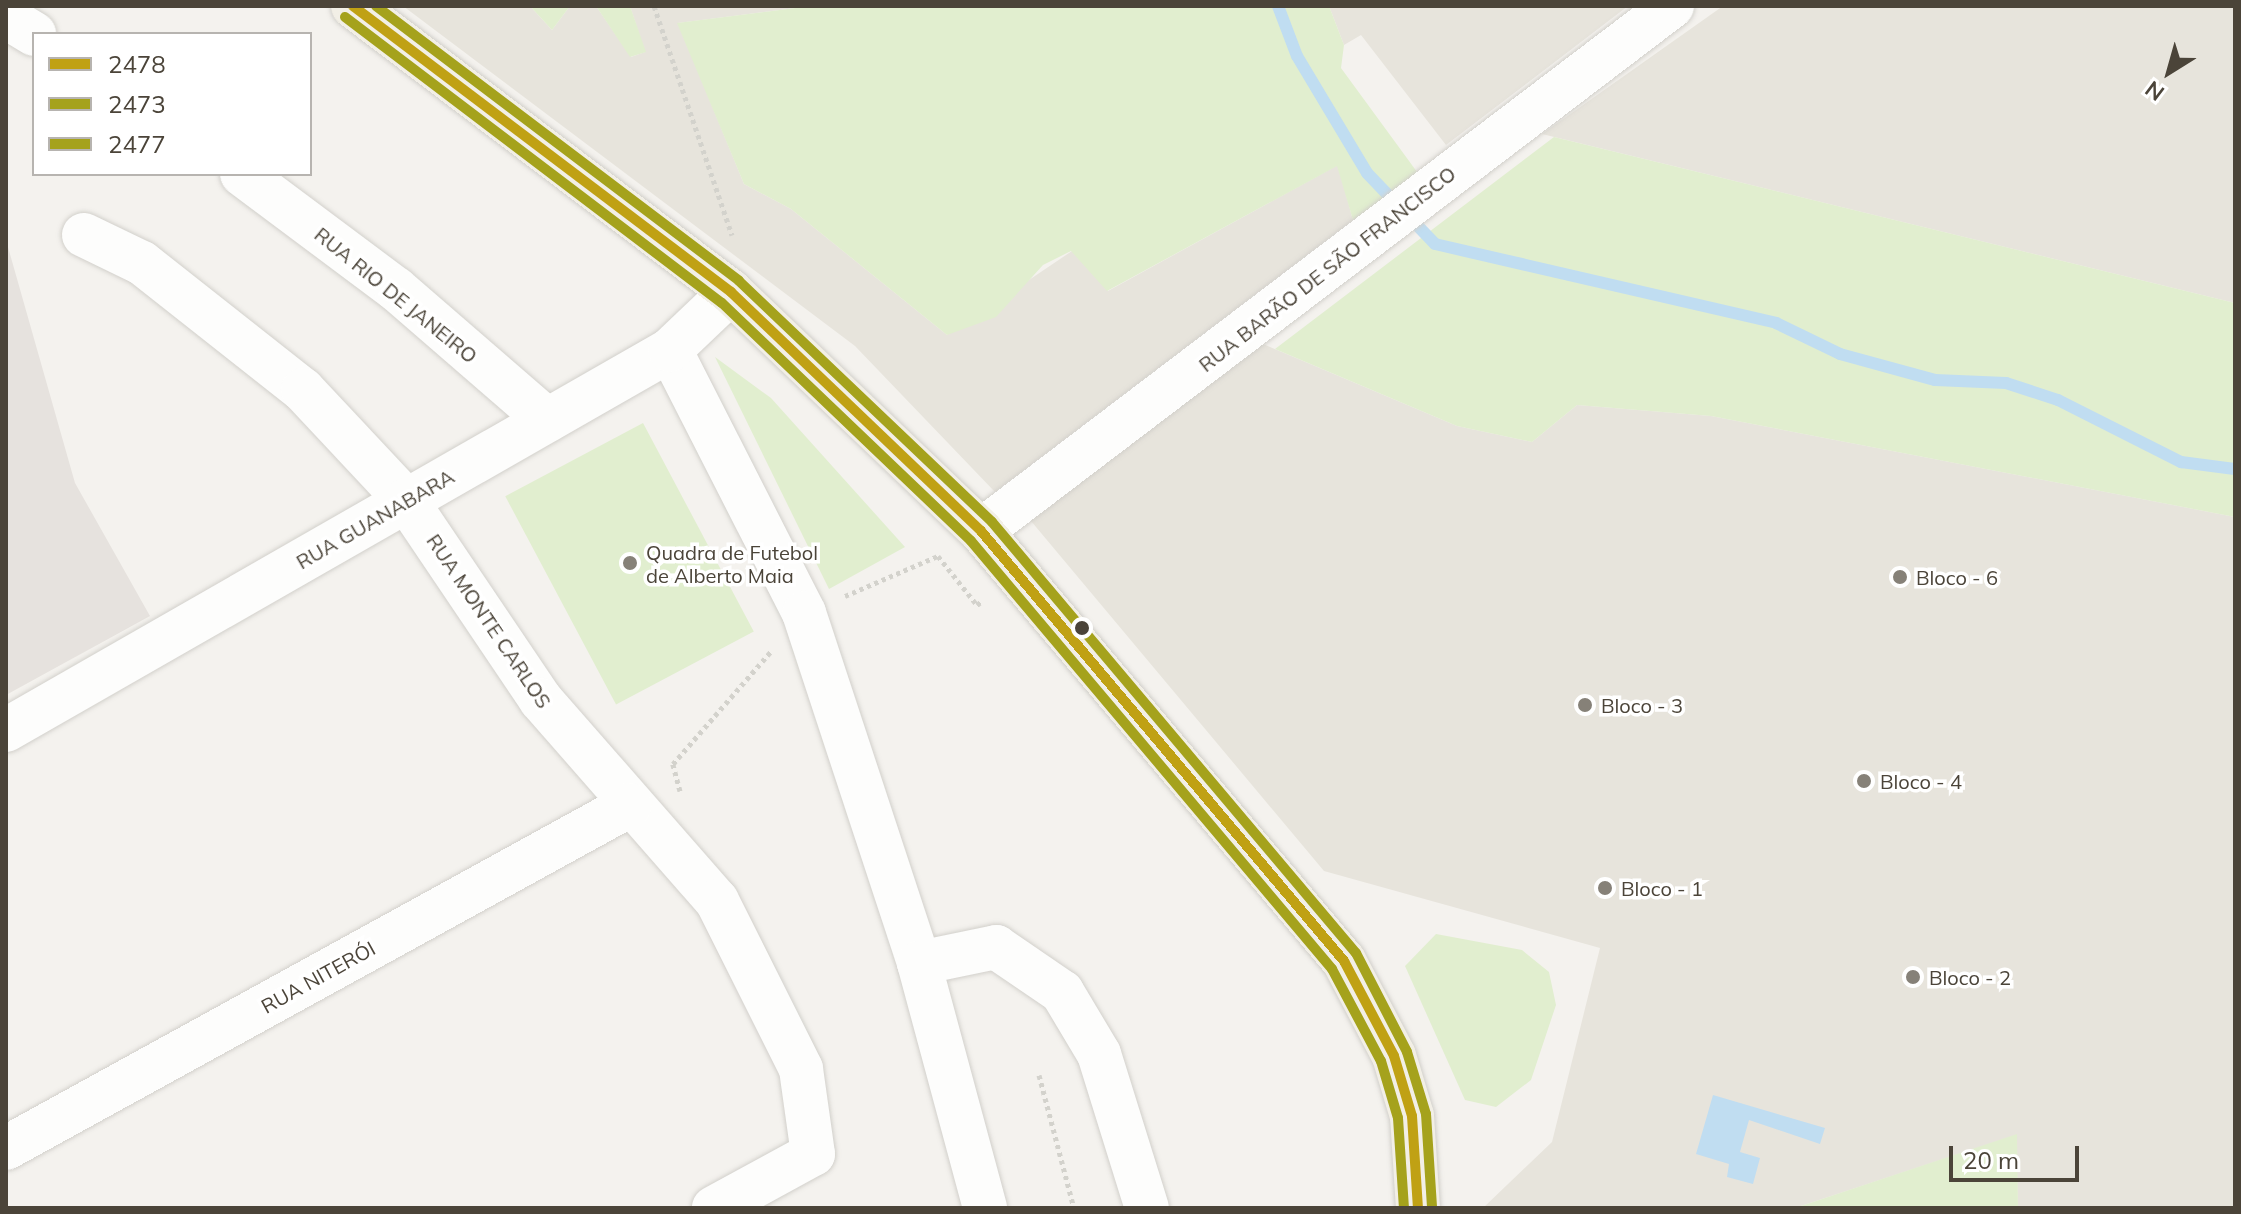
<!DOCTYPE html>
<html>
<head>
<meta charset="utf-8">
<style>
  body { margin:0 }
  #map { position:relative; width:2241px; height:1214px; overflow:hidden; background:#f4f2ee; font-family:Mulish,sans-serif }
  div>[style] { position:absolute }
  .residential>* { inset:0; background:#e7e4dc }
  .industrial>* { inset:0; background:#e6e2de }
  .green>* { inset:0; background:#e1eecf; transform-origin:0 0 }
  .water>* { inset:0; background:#c0ddf1 }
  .stream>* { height:12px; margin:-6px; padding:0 6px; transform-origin:6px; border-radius:6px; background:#c0ddf1 }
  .path>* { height:5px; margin-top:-2.5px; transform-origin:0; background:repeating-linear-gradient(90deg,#d3d2cc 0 4px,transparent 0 8px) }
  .roads { filter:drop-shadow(0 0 2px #d2d0cb) drop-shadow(0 0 2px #d2d0cb) }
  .minor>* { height:44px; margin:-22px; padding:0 22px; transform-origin:22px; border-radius:22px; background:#fdfdfc }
  .major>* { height:44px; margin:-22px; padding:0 22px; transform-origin:22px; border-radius:22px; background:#f2efe6 }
  .bus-1>* { height:10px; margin:-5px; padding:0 5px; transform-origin:5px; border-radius:5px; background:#c0a114 }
  .bus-2>* { height:10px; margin:-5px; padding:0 5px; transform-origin:5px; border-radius:5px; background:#a5a21c }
  .bus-3>* { height:10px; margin:-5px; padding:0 5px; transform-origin:5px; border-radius:5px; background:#a5a21c }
  .dots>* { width:22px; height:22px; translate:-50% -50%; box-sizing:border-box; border:4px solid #fff; border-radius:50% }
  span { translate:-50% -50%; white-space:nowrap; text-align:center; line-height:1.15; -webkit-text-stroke:7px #fff; paint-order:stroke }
  .street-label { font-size:20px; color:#4b4439 }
  .poi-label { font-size:20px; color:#4b4439 }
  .left { translate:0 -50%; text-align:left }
  .frame { position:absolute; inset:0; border:8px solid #4b4439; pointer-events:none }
  .legend { position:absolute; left:32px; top:32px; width:280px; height:144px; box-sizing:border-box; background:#fff; border:2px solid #b7b4b0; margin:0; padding:10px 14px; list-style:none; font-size:24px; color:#4b4439 }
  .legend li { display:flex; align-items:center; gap:16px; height:40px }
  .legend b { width:40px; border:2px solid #b7b4b0 }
  .north { position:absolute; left:2129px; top:32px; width:80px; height:80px; -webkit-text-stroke:6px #fff; paint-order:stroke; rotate:217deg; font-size:22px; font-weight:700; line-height:32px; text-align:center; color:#4b4439 }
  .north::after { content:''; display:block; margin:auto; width:28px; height:36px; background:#4b4439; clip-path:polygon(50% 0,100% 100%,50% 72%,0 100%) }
  .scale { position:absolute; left:1949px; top:1146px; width:130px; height:36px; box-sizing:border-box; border:4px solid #4b4439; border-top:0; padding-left:10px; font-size:24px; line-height:28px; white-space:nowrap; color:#4b4439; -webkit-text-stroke:6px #fff; paint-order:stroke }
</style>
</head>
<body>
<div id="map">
  <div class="residential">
    <i style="clip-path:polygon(403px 6px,530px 6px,552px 30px,570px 6px,596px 6px,631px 57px,645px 52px,630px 6px,811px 6px,678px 23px,744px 184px,791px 209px,947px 335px,1072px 251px,1108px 291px,1338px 165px,1353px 220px,995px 492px,855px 346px)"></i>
    <i style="clip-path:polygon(1329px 6px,1628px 6px,1446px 145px,1361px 35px,1344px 45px)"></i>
    <i style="clip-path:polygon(1723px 6px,2235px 6px,2235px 303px,1542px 134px)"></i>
    <i style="clip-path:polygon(1256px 341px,1457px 426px,1532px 442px,1577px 405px,1711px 416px,2235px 517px,2235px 1208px,2018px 1208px,2016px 1135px,1795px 1208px,1483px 1208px,1552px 1142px,1600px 948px,1324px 871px,1031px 521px)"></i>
  </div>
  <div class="industrial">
    <i style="clip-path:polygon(6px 240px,75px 483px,150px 616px,6px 695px)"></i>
  </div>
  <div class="green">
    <i style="clip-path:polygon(530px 6px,570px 6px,552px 30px)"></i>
    <i style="clip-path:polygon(596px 6px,630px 6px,646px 52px,630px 57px)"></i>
    <i style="clip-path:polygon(811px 6px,1329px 6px,1344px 45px,1341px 68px,1420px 176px,1353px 220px,1337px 166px,1107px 291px,1071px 251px,1043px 265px,996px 317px,947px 335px,791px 209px,744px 184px,677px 23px)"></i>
    <i style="clip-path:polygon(1554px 137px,2235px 303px,2235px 517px,1711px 416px,1577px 405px,1532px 442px,1457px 426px,1275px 349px)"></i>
    <i style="clip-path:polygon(715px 357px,771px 398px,905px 547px,829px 589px)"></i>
    <i style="left:643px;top:423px;width:236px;height:156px;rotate:62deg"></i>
    <i style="clip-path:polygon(1436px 934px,1522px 950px,1549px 972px,1556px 1005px,1531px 1080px,1496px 1107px,1465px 1100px,1405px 966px)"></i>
    <i style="clip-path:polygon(2017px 1134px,2018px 1208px,1795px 1208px)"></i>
  </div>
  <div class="water">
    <i style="clip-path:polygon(1713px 1095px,1825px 1128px,1820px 1144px,1749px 1120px,1740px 1152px,1760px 1158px,1753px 1184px,1727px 1177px,1729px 1164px,1696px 1154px)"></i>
  </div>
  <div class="stream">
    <i style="left:1278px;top:6px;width:53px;rotate:69.2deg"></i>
    <i style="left:1297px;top:56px;width:136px;rotate:59.1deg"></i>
    <i style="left:1367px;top:173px;width:98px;rotate:46.2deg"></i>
    <i style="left:1435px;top:244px;width:350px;rotate:13deg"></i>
    <i style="left:1776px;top:323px;width:71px;rotate:25.8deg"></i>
    <i style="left:1840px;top:354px;width:98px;rotate:15.3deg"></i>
    <i style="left:1935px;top:380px;width:71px;rotate:2.4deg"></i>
    <i style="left:2006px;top:383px;width:55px;rotate:18.1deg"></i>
    <i style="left:2058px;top:400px;width:138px;rotate:26.8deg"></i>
    <i style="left:2181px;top:462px;width:54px;rotate:7.4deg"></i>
  </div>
  <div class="path">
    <i style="left:654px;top:6px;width:242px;rotate:71.2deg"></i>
    <i style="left:845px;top:596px;width:101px;rotate:-23.3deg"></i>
    <i style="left:938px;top:556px;width:63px;rotate:51.5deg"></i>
    <i style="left:977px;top:605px;width:6px;rotate:-39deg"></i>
    <i style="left:680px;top:791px;width:28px;rotate:-105deg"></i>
    <i style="left:673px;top:764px;width:151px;rotate:-49deg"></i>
    <i style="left:1039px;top:1075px;width:138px;rotate:75.3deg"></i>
  </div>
  <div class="roads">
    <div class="minor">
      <i style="left:6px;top:17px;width:33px;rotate:31deg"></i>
      <i style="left:242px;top:174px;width:192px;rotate:36.8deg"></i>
      <i style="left:396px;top:289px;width:200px;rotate:40.9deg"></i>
      <i style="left:84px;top:235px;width:64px;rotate:25.8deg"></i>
      <i style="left:142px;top:263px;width:205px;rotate:38.3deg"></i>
      <i style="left:303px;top:390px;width:151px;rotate:46.9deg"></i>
      <i style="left:406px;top:500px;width:241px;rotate:56deg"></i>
      <i style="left:541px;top:700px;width:267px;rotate:48.8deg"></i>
      <i style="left:717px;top:901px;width:188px;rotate:63.4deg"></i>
      <i style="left:801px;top:1069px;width:86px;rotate:82deg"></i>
      <i style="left:813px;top:1154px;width:113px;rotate:151.4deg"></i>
      <i style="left:670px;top:350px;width:295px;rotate:63deg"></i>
      <i style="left:804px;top:613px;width:368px;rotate:71.8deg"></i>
      <i style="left:919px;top:963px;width:254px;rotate:74.9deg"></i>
      <i style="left:981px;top:531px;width:868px;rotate:-37.23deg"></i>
      <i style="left:6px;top:730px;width:765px;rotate:-29.78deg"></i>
      <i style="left:670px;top:350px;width:84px;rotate:-43.6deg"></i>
      <i style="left:919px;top:963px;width:79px;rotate:-11.7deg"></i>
      <i style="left:996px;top:947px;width:80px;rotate:34.3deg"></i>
      <i style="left:1062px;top:992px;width:72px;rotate:59.2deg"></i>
      <i style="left:1099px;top:1054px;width:161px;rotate:72.7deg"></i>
      <i style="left:6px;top:1148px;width:712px;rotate:-28.8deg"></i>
    </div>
    <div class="major">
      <i style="left:353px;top:6px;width:474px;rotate:37.1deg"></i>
      <i style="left:731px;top:292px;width:346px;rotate:43.7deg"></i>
      <i style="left:981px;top:531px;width:563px;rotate:49.83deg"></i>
      <i style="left:1344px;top:961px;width:107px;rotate:62.2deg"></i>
      <i style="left:1394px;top:1056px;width:63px;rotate:73.3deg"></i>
      <i style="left:1412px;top:1116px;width:92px;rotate:86.3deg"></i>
    </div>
  </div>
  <div class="bus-1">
    <i style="left:353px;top:6px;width:474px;rotate:37.1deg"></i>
    <i style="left:731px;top:292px;width:346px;rotate:43.7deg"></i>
    <i style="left:981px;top:531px;width:563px;rotate:49.83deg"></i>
    <i style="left:1344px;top:961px;width:107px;rotate:62.2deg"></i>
    <i style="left:1394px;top:1056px;width:63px;rotate:73.3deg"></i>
    <i style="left:1412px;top:1116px;width:92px;rotate:86.3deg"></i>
  </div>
  <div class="bus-2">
    <i style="left:345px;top:17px;width:473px;rotate:37.2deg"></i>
    <i style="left:722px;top:303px;width:344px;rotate:43.7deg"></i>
    <i style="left:971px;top:541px;width:560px;rotate:49.85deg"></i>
    <i style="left:1332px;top:969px;width:104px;rotate:62deg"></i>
    <i style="left:1381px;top:1061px;width:59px;rotate:73.4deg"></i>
    <i style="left:1398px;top:1118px;width:90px;rotate:86.2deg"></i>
  </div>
  <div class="bus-3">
    <i style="left:376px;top:6px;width:455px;rotate:37.1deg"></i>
    <i style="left:739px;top:281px;width:349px;rotate:43.6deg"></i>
    <i style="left:992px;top:522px;width:564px;rotate:49.82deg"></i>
    <i style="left:1356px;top:953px;width:111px;rotate:62.7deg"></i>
    <i style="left:1407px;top:1052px;width:65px;rotate:73deg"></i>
    <i style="left:1426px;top:1114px;width:93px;rotate:86.3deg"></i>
  </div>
  <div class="dots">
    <i style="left:630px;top:563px;background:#868178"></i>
    <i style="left:1900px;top:577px;background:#868178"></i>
    <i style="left:1082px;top:628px;background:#4b4439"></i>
    <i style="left:1585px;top:705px;background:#868178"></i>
    <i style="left:1864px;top:781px;background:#868178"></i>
    <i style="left:1605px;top:888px;background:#868178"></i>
    <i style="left:1913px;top:977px;background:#868178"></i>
  </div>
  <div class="street-label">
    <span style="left:1327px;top:269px;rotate:-38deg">RUA BARÃO DE SÃO FRANCISCO</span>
    <span style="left:396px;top:295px;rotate:39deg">RUA RIO DE JANEIRO</span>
    <span style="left:375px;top:519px;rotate:-30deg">RUA GUANABARA</span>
    <span style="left:489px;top:621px;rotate:56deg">RUA MONTE CARLOS</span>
    <span style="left:318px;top:977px;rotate:-29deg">RUA NITERÓI</span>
  </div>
  <div class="poi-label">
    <span class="left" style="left:646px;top:564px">Quadra de Futebol<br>de Alberto Maia</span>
    <span class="left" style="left:1916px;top:577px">Bloco - 6</span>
    <span class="left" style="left:1601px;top:705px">Bloco - 3</span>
    <span class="left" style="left:1880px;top:781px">Bloco - 4</span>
    <span class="left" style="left:1621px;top:888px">Bloco - 1</span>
    <span class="left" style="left:1929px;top:977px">Bloco - 2</span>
  </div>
  <div class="frame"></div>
  <ul class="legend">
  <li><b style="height:10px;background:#c0a114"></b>2478</li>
  <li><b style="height:10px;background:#a5a21c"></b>2473</li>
  <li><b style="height:10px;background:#a5a21c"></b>2477</li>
  </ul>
  <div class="north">N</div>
  <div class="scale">20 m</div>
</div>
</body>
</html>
